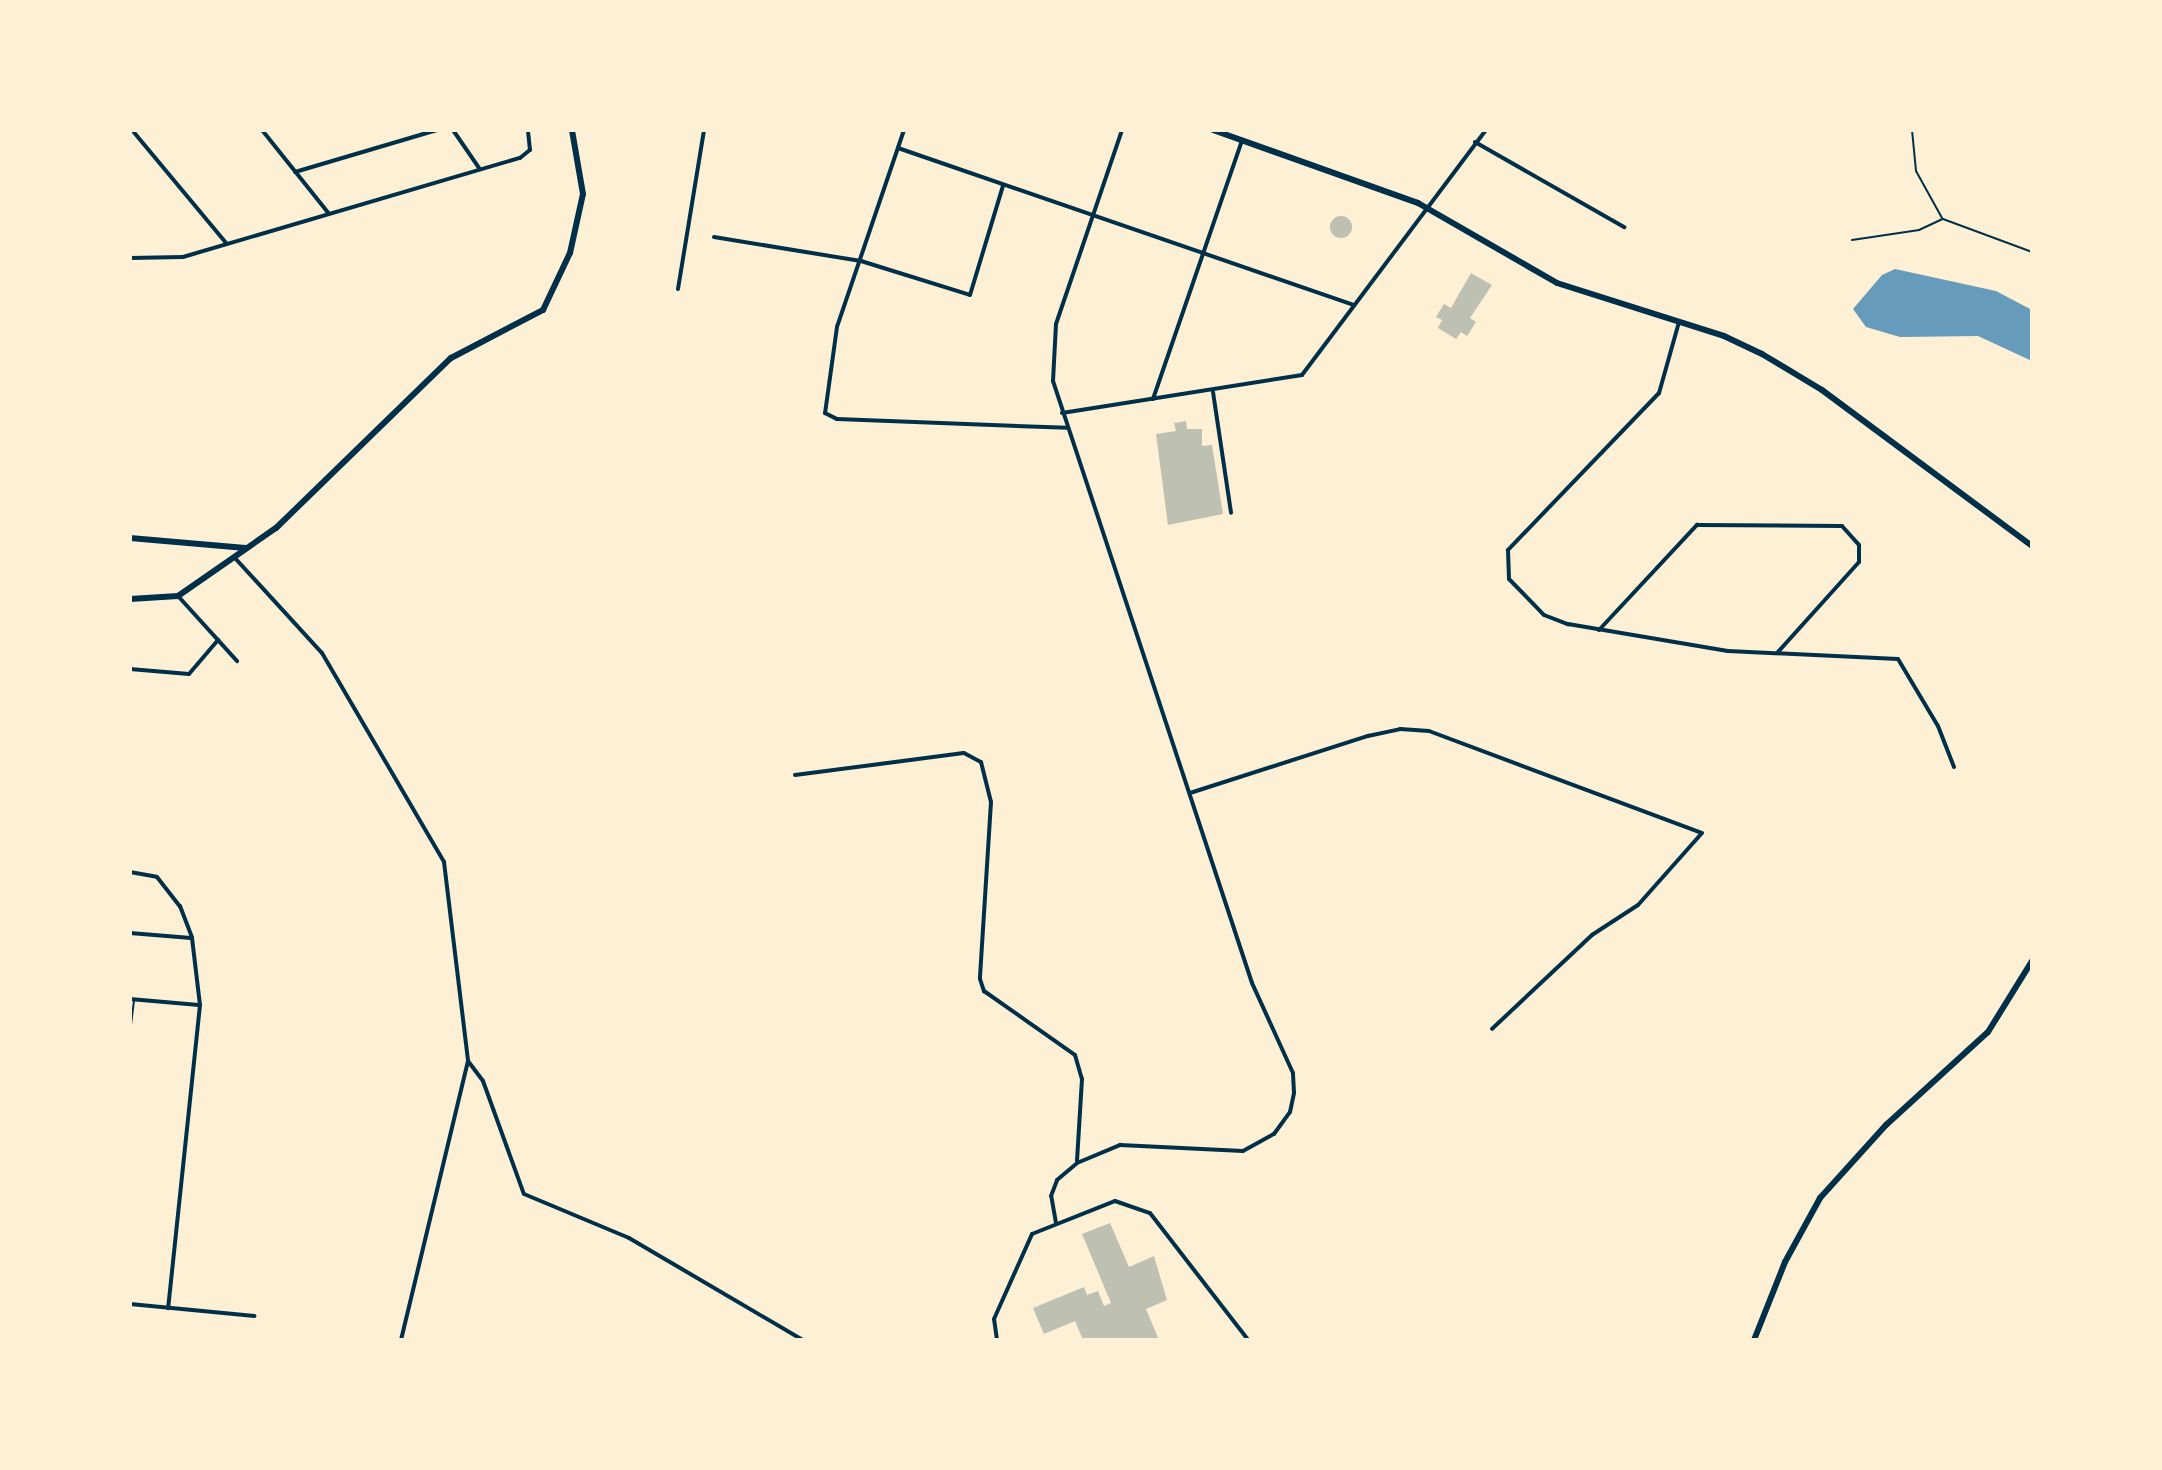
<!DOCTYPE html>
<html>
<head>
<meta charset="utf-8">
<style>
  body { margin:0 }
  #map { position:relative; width:2162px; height:1470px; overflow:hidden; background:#fdf0d5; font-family:Ubuntu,sans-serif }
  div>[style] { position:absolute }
  .water>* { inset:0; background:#669bbc }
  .building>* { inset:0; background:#bec0b2 }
  .round { border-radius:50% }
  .path>* { height:2px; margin:-1px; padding:0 1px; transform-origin:1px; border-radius:1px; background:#003049 }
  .service>* { height:2px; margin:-1px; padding:0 1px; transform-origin:1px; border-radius:1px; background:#003049 }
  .minor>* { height:4px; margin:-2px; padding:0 2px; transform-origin:2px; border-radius:2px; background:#003049 }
  .tertiary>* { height:6px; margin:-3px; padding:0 3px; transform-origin:3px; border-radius:3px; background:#003049 }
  span { translate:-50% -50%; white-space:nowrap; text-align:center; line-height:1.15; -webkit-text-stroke:6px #fdf0d5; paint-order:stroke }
  .frame { position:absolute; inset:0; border:132px solid #fdf0d5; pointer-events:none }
</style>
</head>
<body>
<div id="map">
  <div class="water">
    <i style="clip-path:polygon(1895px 269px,1996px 291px,2032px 310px,2032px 361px,1978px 336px,1900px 337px,1866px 327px,1853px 309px,1882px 275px)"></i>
  </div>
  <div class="building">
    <i class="round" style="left:1330px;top:216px;width:22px;height:22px"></i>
    <i style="clip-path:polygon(1471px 273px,1492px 285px,1470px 318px,1476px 322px,1467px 336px,1461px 332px,1456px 339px,1438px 328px,1442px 320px,1436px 317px,1444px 304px,1451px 308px)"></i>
    <i style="clip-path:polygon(1186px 421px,1187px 429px,1202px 429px,1202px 446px,1212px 445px,1223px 514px,1168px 525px,1156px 434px,1176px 431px,1174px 423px)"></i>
    <i style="clip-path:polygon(1110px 1223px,1129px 1267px,1154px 1256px,1167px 1300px,1146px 1309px,1159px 1340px,1083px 1340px,1075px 1321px,1044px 1334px,1033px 1308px,1084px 1287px,1087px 1295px,1098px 1291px,1104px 1306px,1111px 1303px,1082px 1234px)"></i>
  </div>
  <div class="path">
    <i style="left:1912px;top:130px;width:41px;rotate:84.4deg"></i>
    <i style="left:1916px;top:171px;width:54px;rotate:61deg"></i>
    <i style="left:1852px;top:240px;width:68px;rotate:-8.5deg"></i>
    <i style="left:1919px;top:230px;width:26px;rotate:-25deg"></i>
    <i style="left:1943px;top:219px;width:95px;rotate:20.3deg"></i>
  </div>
  <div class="service">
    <i style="left:130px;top:1033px;width:34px;rotate:-83deg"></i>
  </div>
  <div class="minor">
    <i style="left:132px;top:130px;width:147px;rotate:50.2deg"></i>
    <i style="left:262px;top:130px;width:107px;rotate:51.4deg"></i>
    <i style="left:453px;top:130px;width:46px;rotate:55.6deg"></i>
    <i style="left:904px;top:130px;width:208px;rotate:108.8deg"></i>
    <i style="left:837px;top:327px;width:87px;rotate:97.9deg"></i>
    <i style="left:825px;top:413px;width:13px;rotate:27deg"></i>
    <i style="left:837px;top:419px;width:230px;rotate:2.2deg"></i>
    <i style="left:1475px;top:142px;width:172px;rotate:29.7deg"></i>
    <i style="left:898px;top:148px;width:481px;rotate:19deg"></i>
    <i style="left:295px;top:172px;width:148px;rotate:-16.5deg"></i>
    <i style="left:714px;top:237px;width:149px;rotate:9.3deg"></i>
    <i style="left:861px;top:261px;width:114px;rotate:17.3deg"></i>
    <i style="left:970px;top:295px;width:114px;rotate:-73.2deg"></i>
    <i style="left:130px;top:258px;width:53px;rotate:-1.1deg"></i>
    <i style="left:183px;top:257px;width:351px;rotate:-16.4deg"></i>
    <i style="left:520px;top:158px;width:13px;rotate:-39deg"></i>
    <i style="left:530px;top:150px;width:20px;rotate:-96deg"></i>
    <i style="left:678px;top:289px;width:161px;rotate:-80.7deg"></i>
    <i style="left:1679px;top:322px;width:74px;rotate:105.7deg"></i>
    <i style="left:1659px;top:393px;width:218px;rotate:133.9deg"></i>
    <i style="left:1508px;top:550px;width:29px;rotate:88deg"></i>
    <i style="left:1509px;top:579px;width:50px;rotate:45.8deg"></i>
    <i style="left:1544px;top:615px;width:26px;rotate:21deg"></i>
    <i style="left:1568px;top:624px;width:162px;rotate:9.6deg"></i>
    <i style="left:1728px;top:651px;width:170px;rotate:2.7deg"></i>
    <i style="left:1898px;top:659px;width:78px;rotate:59.2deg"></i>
    <i style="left:1938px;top:726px;width:44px;rotate:68.7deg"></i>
    <i style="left:1213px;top:392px;width:122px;rotate:81.5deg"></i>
    <i style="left:1153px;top:399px;width:274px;rotate:-71deg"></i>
    <i style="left:1062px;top:413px;width:243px;rotate:-9deg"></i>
    <i style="left:1302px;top:375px;width:306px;rotate:-53.1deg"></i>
    <i style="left:234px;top:557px;width:130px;rotate:47.5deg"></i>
    <i style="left:322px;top:653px;width:242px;rotate:59.7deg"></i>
    <i style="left:444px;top:862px;width:200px;rotate:83.1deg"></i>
    <i style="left:468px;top:1061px;width:25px;rotate:53deg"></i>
    <i style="left:483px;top:1081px;width:120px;rotate:70.1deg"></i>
    <i style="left:524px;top:1194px;width:114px;rotate:22.7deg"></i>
    <i style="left:629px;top:1238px;width:202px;rotate:30.4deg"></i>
    <i style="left:178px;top:596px;width:88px;rotate:47.8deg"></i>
    <i style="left:1599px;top:630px;width:144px;rotate:-47deg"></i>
    <i style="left:1697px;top:525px;width:145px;rotate:0.4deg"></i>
    <i style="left:1842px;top:526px;width:25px;rotate:48deg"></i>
    <i style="left:1859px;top:545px;width:17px;rotate:90deg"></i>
    <i style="left:1859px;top:562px;width:121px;rotate:132deg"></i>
    <i style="left:130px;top:669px;width:59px;rotate:4.8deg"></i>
    <i style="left:189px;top:674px;width:45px;rotate:-49.5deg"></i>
    <i style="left:795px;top:775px;width:170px;rotate:-7.4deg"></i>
    <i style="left:964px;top:753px;width:19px;rotate:28deg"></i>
    <i style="left:981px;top:762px;width:41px;rotate:76deg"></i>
    <i style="left:991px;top:802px;width:177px;rotate:93.6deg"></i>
    <i style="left:980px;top:979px;width:13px;rotate:72deg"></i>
    <i style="left:984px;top:991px;width:111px;rotate:35.1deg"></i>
    <i style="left:1075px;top:1055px;width:25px;rotate:74deg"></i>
    <i style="left:1082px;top:1079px;width:82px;rotate:93.5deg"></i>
    <i style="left:1190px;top:793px;width:187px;rotate:-17.8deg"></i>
    <i style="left:1368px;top:736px;width:33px;rotate:-12deg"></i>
    <i style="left:1400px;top:729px;width:29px;rotate:4deg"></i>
    <i style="left:1429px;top:731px;width:291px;rotate:20.5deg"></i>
    <i style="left:1702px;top:833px;width:96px;rotate:131.6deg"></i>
    <i style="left:1638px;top:905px;width:55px;rotate:146.9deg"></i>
    <i style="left:1592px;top:935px;width:137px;rotate:136.8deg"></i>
    <i style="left:130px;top:872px;width:27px;rotate:10deg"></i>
    <i style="left:157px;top:877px;width:37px;rotate:52deg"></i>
    <i style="left:180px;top:906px;width:34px;rotate:69deg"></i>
    <i style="left:192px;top:938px;width:67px;rotate:83.2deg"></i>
    <i style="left:200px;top:1005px;width:305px;rotate:96deg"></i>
    <i style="left:130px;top:933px;width:61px;rotate:4.7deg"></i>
    <i style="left:130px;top:999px;width:69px;rotate:5deg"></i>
    <i style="left:1056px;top:1223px;width:27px;rotate:-100deg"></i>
    <i style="left:1051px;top:1196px;width:17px;rotate:-69deg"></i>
    <i style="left:1057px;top:1180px;width:26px;rotate:-40deg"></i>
    <i style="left:1077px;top:1163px;width:47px;rotate:-22.7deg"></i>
    <i style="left:1120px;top:1145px;width:123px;rotate:2.8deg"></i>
    <i style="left:1243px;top:1151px;width:35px;rotate:-29deg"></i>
    <i style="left:1274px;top:1134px;width:27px;rotate:-54deg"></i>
    <i style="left:1290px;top:1112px;width:19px;rotate:-78deg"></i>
    <i style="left:1294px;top:1093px;width:20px;rotate:-93deg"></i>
    <i style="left:1293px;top:1073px;width:99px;rotate:-114.5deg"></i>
    <i style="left:1252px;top:983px;width:634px;rotate:-108.29deg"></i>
    <i style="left:1053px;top:381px;width:57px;rotate:-87deg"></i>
    <i style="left:1056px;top:324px;width:205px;rotate:-71.2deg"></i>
    <i style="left:130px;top:1304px;width:125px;rotate:5.5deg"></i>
    <i style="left:401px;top:1340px;width:287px;rotate:-76.5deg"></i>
    <i style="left:997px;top:1340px;width:21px;rotate:-98deg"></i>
    <i style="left:994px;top:1319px;width:93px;rotate:-65.9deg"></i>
    <i style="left:1032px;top:1234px;width:89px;rotate:-21.7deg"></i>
    <i style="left:1115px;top:1201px;width:37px;rotate:19deg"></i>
    <i style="left:1150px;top:1213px;width:160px;rotate:52.3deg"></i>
  </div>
  <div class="tertiary">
    <i style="left:1213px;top:130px;width:218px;rotate:19.6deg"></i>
    <i style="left:1418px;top:203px;width:160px;rotate:29.9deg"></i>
    <i style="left:1557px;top:283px;width:175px;rotate:17.6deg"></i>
    <i style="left:1724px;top:336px;width:42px;rotate:25.3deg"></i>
    <i style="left:1762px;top:354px;width:70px;rotate:31deg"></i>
    <i style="left:1822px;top:390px;width:262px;rotate:36.6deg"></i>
    <i style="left:130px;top:538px;width:116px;rotate:4.9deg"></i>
    <i style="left:130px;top:599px;width:48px;rotate:-3.6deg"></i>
    <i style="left:178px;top:596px;width:119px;rotate:-34.8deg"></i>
    <i style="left:276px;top:528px;width:244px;rotate:-44.2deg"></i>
    <i style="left:451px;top:358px;width:104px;rotate:-27.6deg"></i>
    <i style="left:543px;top:310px;width:63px;rotate:-64.7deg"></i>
    <i style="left:570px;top:253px;width:60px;rotate:-77.6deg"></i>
    <i style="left:583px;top:194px;width:65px;rotate:-99.8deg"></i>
    <i style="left:1754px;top:1340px;width:84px;rotate:-68.3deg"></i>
    <i style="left:1785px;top:1262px;width:73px;rotate:-61.3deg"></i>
    <i style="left:1820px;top:1198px;width:98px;rotate:-47.9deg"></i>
    <i style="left:1886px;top:1125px;width:138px;rotate:-42.4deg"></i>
    <i style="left:1988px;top:1032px;width:84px;rotate:-58.2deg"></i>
  </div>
  <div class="frame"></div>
</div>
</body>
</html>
